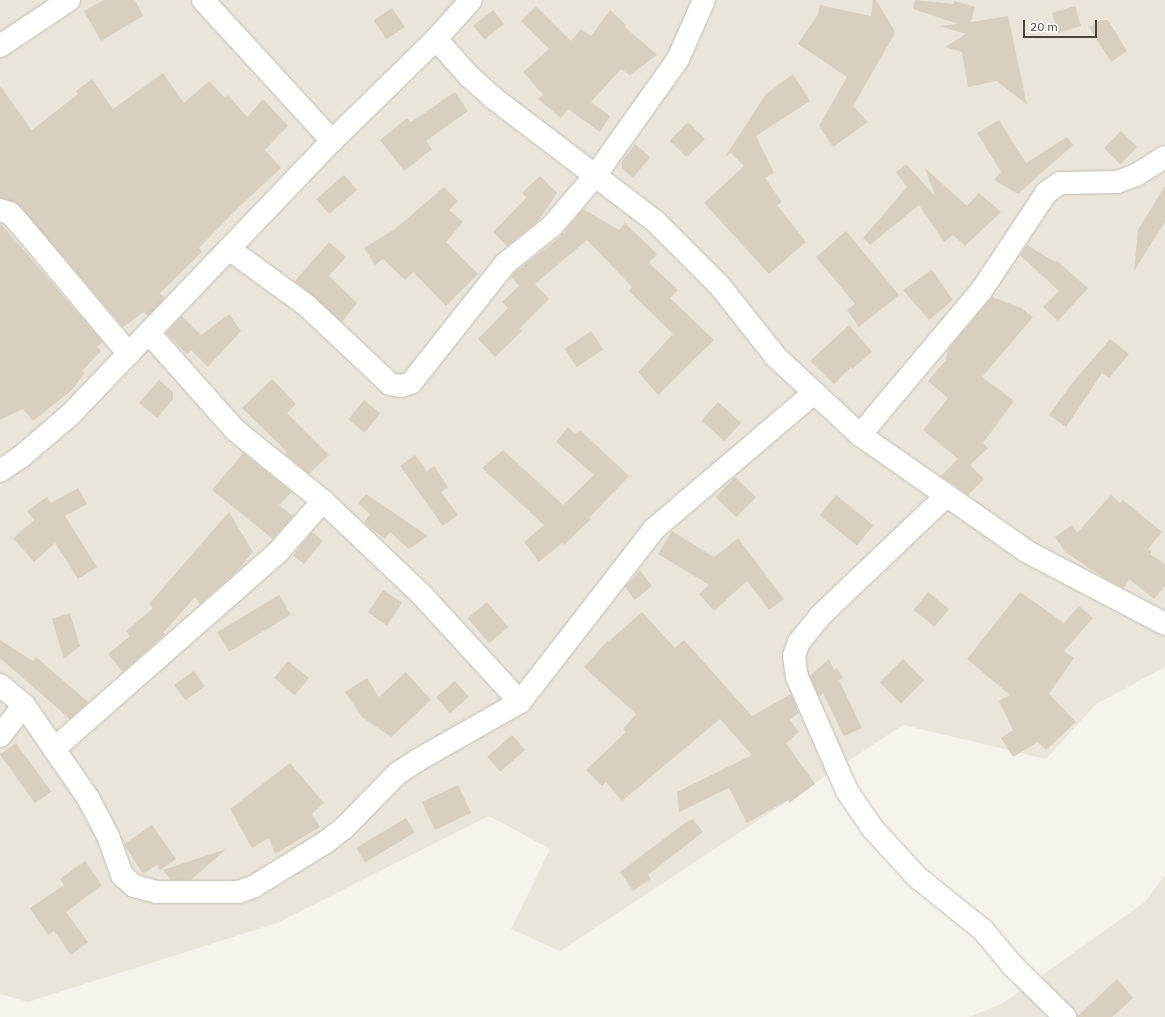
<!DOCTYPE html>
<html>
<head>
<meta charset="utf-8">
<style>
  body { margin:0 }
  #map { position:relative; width:1165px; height:1017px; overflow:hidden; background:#f6f3ec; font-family:"IBM Plex Sans",sans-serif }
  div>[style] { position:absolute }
  .residential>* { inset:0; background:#eae5da }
  .building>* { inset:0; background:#d8cfc1; transform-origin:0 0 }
  .roads { filter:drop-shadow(0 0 1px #c2bbae) drop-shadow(0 0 1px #c2bbae) }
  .street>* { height:22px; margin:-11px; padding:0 11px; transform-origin:11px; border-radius:11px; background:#fff }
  span { translate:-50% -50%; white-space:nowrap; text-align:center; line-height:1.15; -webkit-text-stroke:3px #fff; paint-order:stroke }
  .scale { position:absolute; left:1023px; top:20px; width:74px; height:18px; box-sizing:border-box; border:2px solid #4b4439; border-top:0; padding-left:5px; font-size:12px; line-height:14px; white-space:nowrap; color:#4b4439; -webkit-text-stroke:3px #fff; paint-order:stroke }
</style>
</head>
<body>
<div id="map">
  <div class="residential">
    <i style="clip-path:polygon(0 0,1165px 0,1165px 667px,1096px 704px,1046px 759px,903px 725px,560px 951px,511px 929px,550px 849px,489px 816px,277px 923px,28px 1002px,0 994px)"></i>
    <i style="clip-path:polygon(1165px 875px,1165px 1017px,969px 1017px,1003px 1003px,1145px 902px)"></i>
  </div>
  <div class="building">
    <i style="clip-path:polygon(104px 0,135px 0,143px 16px,101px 41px,84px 11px)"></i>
    <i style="clip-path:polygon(873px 0,876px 0,894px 30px,894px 35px,853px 106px,868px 122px,833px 147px,819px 126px,847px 77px,798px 44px,818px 14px,820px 5px,871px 16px)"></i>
    <i style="clip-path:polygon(915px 0,953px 4px,954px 1px,975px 7px,971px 22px,1008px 16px,1027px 105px,997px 81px,968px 87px,962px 52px,945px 47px,966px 34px,939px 26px,958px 24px,913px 9px)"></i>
    <i style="clip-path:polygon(536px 6px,571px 41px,581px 29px,591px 36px,610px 10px,626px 25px,625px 27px,657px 55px,630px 75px,621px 69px,591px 102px,610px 116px,600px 132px,568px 109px,561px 118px,538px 99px,543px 95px,523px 72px,549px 49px,521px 21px)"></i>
    <i style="left:1075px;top:6px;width:21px;height:24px;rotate:73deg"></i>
    <i style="left:392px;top:8px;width:23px;height:22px;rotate:56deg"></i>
    <i style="left:493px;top:10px;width:18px;height:25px;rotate:52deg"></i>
    <i style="clip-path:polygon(1100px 20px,1108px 20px,1127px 51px,1111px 62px,1089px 27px)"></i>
    <i style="clip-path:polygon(163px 73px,184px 103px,209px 81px,225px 98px,228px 95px,247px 117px,263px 99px,288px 126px,265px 150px,281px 168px,239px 207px,199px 248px,202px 252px,160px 293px,165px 298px,148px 316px,144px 312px,123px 327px,19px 205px,0 198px,0 86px,32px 130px,78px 94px,76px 91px,92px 79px,113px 109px)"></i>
    <i style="clip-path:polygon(793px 74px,810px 101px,756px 136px,774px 173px,765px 178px,782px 202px,777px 205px,806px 242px,769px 274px,704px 203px,744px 166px,731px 153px,725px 157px,766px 94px)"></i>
    <i style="clip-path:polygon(455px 92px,468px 111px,426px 141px,432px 149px,404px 171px,380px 140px,407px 118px,411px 122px)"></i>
    <i style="clip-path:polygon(999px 120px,1026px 163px,1067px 137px,1073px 145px,1018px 194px,994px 180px,1001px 172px,977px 133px)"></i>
    <i style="left:688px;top:122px;width:24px;height:26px;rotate:45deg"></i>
    <i style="left:1121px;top:131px;width:23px;height:24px;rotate:45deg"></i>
    <i style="clip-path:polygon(635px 144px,650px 157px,633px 178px,622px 168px,622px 161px)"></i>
    <i style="clip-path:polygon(906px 164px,935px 196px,925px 168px,967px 206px,979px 193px,1001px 212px,965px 246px,953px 235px,944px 242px,919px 205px,870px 245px,863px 238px,907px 187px,896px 172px)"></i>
    <i style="left:344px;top:175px;width:20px;height:37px;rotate:49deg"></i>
    <i style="clip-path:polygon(540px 176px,557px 193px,538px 221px,507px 246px,493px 232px,526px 198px,522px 193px)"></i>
    <i style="clip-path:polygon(1165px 186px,1165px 222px,1134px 271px,1138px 230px)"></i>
    <i style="clip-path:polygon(444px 187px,458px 201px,449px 210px,463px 222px,446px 242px,478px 274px,446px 306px,413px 272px,405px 280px,383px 259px,375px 265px,364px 248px,395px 229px)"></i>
    <i style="clip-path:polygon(583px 209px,619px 230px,625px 223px,657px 254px,649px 263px,678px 290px,670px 298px,714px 340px,658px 395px,638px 372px,673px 334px,629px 291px,632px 287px,587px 240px,535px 284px,549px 299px,519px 329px,522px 331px,495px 357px,478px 339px,508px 308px,502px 302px,519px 286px,511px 277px,514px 273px,560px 237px)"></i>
    <i style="clip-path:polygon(0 223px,103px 342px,97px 347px,101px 351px,82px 371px,85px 373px,72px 390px,33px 421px,23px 409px,0 420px)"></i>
    <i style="clip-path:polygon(846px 231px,899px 295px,859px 327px,847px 310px,855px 304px,816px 257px)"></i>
    <i style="clip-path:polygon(329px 242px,346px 257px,329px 276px,357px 303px,342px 322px,295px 281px)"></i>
    <i style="clip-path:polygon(1027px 245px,1055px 262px,1057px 261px,1088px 288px,1058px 321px,1043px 307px,1059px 291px,1020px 255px)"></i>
    <i style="clip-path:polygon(932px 270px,953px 300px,929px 320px,903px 290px)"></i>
    <i style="clip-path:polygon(992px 297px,1021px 308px,1033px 317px,982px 377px,1014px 401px,983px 443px,988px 448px,970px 465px,984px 479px,968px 495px,941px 476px,958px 459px,923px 430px,948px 398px,928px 381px,945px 361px,949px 348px)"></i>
    <i style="clip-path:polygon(229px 314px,241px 331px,208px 367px,191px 350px,187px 354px,166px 333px,182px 316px,201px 335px)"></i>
    <i style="clip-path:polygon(849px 325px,872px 352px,852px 369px,851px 367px,834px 384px,810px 361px)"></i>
    <i style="left:591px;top:331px;width:22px;height:32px;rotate:56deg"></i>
    <i style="clip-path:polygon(1110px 339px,1129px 354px,1109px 378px,1102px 373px,1066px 427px,1049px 415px,1069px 387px)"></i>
    <i style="clip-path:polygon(272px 379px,296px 404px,287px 413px,329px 455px,309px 474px,285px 454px,287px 452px,242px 408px)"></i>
    <i style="clip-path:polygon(159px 380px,173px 392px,173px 399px,157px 418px,139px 403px)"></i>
    <i style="left:364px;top:400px;width:21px;height:25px;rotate:39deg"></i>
    <i style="left:718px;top:402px;width:31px;height:25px;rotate:42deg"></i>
    <i style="clip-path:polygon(568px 427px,575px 434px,581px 431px,629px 476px,589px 518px,591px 519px,564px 545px,562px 543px,539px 562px,524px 542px,544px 525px,482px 468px,503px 450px,563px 505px,594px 475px,556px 442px)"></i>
    <i style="clip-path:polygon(243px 453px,292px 492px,279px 505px,293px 516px,273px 539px,212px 490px)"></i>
    <i style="clip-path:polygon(415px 455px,427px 471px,434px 466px,448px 487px,441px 492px,458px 515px,443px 526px,400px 466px)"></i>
    <i style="left:735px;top:477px;width:29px;height:28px;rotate:44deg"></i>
    <i style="clip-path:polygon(78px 488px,87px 504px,65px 516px,97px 567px,78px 579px,55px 543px,34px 562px,13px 538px,34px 520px,27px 511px,47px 497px,51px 503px)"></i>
    <i style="clip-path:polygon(366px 494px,400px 517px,428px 536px,409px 549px,390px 532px,385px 539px,364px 523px,370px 514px,358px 503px)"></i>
    <i style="left:836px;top:495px;width:48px;height:26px;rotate:39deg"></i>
    <i style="clip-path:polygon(1111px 495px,1120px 503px,1123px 500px,1162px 532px,1148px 549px,1152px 551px,1150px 554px,1165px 564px,1165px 586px,1154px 599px,1129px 579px,1124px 588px,1106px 579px,1065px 552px,1055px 537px,1072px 525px,1077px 533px)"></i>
    <i style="clip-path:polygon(229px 512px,253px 552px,237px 571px,200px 604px,195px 597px,164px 632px,165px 634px,123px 672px,108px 654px,130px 636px,126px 631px,153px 608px,149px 604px)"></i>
    <i style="clip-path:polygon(672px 531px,714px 557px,738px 538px,784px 599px,769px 610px,747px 581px,714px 611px,699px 594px,709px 585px,658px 554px)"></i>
    <i style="left:312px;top:532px;width:14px;height:30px;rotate:39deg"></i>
    <i style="clip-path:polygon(640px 570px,652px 586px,635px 600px,625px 587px)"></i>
    <i style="left:383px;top:590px;width:23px;height:27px;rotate:34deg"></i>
    <i style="left:928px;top:592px;width:27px;height:23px;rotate:39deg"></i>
    <i style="clip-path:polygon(1020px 592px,1064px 623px,1079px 606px,1093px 618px,1064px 651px,1074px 658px,1049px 694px,1076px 722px,1046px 750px,1038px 742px,1013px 757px,1001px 738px,1013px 730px,999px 701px,1010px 695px,967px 659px)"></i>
    <i style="left:279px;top:595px;width:23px;height:72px;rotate:59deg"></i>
    <i style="left:487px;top:602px;width:33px;height:25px;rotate:50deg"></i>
    <i style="clip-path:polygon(642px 612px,675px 648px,684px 640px,752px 716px,791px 694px,799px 713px,790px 720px,799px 732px,786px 743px,815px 784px,789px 803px,788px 800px,747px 823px,729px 788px,679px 812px,677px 792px,752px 755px,720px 719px,622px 801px,606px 782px,602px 786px,586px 770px,626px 732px,623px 729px,636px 714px,584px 667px,608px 640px,609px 641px)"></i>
    <i style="clip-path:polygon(70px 613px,80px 646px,64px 659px,52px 619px)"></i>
    <i style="clip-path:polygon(0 640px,33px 661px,36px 657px,88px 702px,70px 719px,0 658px)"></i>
    <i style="clip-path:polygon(829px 659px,834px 670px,837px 668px,843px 677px,839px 680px,862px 728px,844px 736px,823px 693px,819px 697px,810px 676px)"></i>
    <i style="left:903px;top:659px;width:30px;height:33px;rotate:45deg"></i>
    <i style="left:288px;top:661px;width:27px;height:22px;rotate:39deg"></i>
    <i style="left:194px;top:671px;width:19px;height:24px;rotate:55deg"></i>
    <i style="clip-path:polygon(406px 672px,431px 700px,391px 737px,362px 717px,345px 692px,367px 678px,379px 697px)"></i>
    <i style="left:455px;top:681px;width:21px;height:25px;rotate:49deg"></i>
    <i style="left:512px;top:735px;width:20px;height:33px;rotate:49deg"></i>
    <i style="left:16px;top:743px;width:60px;height:20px;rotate:54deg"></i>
    <i style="clip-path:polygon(290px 763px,324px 803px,312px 814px,320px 827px,275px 854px,269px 838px,252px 848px,230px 809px)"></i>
    <i style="left:458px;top:785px;width:31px;height:40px;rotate:65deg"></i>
    <i style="left:406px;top:818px;width:17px;height:58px;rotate:59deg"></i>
    <i style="clip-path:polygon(693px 819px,703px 832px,648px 875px,651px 879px,633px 891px,620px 872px,689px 820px)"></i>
    <i style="clip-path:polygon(152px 825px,176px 859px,160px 870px,157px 865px,143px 874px,124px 844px)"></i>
    <i style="clip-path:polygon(226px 849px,191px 880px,171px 880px,163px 870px)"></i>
    <i style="clip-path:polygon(85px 861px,102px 885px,66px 912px,88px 942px,71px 955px,54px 931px,48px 935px,30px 908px,64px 885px,60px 879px)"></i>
    <i style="clip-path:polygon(1117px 979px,1133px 998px,1112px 1017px,1077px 1017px)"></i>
  </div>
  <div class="roads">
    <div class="street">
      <i style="left:203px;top:0;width:191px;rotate:47.5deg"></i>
      <i style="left:436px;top:39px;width:50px;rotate:48.3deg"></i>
      <i style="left:469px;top:76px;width:31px;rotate:42deg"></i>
      <i style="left:492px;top:97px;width:206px;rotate:37.3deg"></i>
      <i style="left:656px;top:222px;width:89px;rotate:45deg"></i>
      <i style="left:719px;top:285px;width:92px;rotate:51.6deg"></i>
      <i style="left:776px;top:357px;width:115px;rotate:42.9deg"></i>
      <i style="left:860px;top:435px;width:203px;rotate:34.9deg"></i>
      <i style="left:1026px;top:551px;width:157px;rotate:27.7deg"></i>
      <i style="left:0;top:46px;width:83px;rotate:-33.7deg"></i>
      <i style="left:0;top:210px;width:10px;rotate:17deg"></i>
      <i style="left:10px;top:213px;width:13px;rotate:48deg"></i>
      <i style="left:19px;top:223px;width:171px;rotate:50deg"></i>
      <i style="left:229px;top:249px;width:95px;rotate:36deg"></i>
      <i style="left:306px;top:305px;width:115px;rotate:43.2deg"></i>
      <i style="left:390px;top:384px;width:11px;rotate:10deg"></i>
      <i style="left:401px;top:386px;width:10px;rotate:-17deg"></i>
      <i style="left:411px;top:383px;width:152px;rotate:-51.7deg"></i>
      <i style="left:505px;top:264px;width:60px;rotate:-39deg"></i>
      <i style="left:552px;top:226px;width:66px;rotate:-49.3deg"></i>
      <i style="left:595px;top:176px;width:143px;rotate:-54.6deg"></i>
      <i style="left:678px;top:59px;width:64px;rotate:-66.2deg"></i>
      <i style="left:149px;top:333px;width:130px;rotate:48.4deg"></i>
      <i style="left:235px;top:430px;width:113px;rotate:38.9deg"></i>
      <i style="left:323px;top:501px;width:137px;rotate:43.5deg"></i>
      <i style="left:422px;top:595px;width:145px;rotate:47.5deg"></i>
      <i style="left:860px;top:435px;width:188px;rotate:-50deg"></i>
      <i style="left:981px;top:291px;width:118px;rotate:-56.4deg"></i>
      <i style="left:1046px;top:193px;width:17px;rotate:-36deg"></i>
      <i style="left:1060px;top:183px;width:57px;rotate:-1deg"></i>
      <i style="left:1117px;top:182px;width:20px;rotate:-20deg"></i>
      <i style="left:1136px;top:175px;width:34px;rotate:-32deg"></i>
      <i style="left:0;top:471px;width:27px;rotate:-34deg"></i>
      <i style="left:22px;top:456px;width:65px;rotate:-40.6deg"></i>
      <i style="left:71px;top:414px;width:378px;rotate:-46.3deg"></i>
      <i style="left:332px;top:141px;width:146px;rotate:-44.4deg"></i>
      <i style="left:436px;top:39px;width:52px;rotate:-48.1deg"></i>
      <i style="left:946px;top:496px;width:173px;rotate:136.4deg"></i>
      <i style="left:821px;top:615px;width:35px;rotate:129deg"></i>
      <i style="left:799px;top:642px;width:15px;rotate:110deg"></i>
      <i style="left:794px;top:656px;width:21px;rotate:82deg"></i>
      <i style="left:797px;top:677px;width:124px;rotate:66.3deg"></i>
      <i style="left:847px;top:791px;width:46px;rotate:55.6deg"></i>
      <i style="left:873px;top:829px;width:65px;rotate:47.5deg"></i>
      <i style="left:917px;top:877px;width:85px;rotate:38.8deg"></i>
      <i style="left:983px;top:930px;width:47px;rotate:50.2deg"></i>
      <i style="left:1013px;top:966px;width:73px;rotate:44.4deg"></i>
      <i style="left:0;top:685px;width:31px;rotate:40deg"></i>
      <i style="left:24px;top:705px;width:113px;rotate:55.5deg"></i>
      <i style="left:88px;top:798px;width:43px;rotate:62.2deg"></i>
      <i style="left:108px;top:836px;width:41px;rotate:70.3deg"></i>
      <i style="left:122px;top:875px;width:16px;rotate:43deg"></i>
      <i style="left:134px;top:886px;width:23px;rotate:15deg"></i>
      <i style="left:156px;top:892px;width:82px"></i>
      <i style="left:238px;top:892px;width:16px;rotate:-18deg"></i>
      <i style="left:253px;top:887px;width:86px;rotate:-31.7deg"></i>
      <i style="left:326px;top:842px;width:23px;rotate:-38deg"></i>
      <i style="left:344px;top:828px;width:77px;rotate:-45.5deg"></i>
      <i style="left:398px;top:773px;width:24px;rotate:-33deg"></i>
      <i style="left:418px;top:760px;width:117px;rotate:-29.6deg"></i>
      <i style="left:520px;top:702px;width:219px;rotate:-52.2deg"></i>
      <i style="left:654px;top:529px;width:210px;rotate:-40.4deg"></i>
      <i style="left:0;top:736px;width:39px;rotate:-52deg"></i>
      <i style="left:54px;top:749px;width:298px;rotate:-41.3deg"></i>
      <i style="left:278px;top:552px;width:68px;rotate:-48.6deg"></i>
    </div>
  </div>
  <div class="scale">20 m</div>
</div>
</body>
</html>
